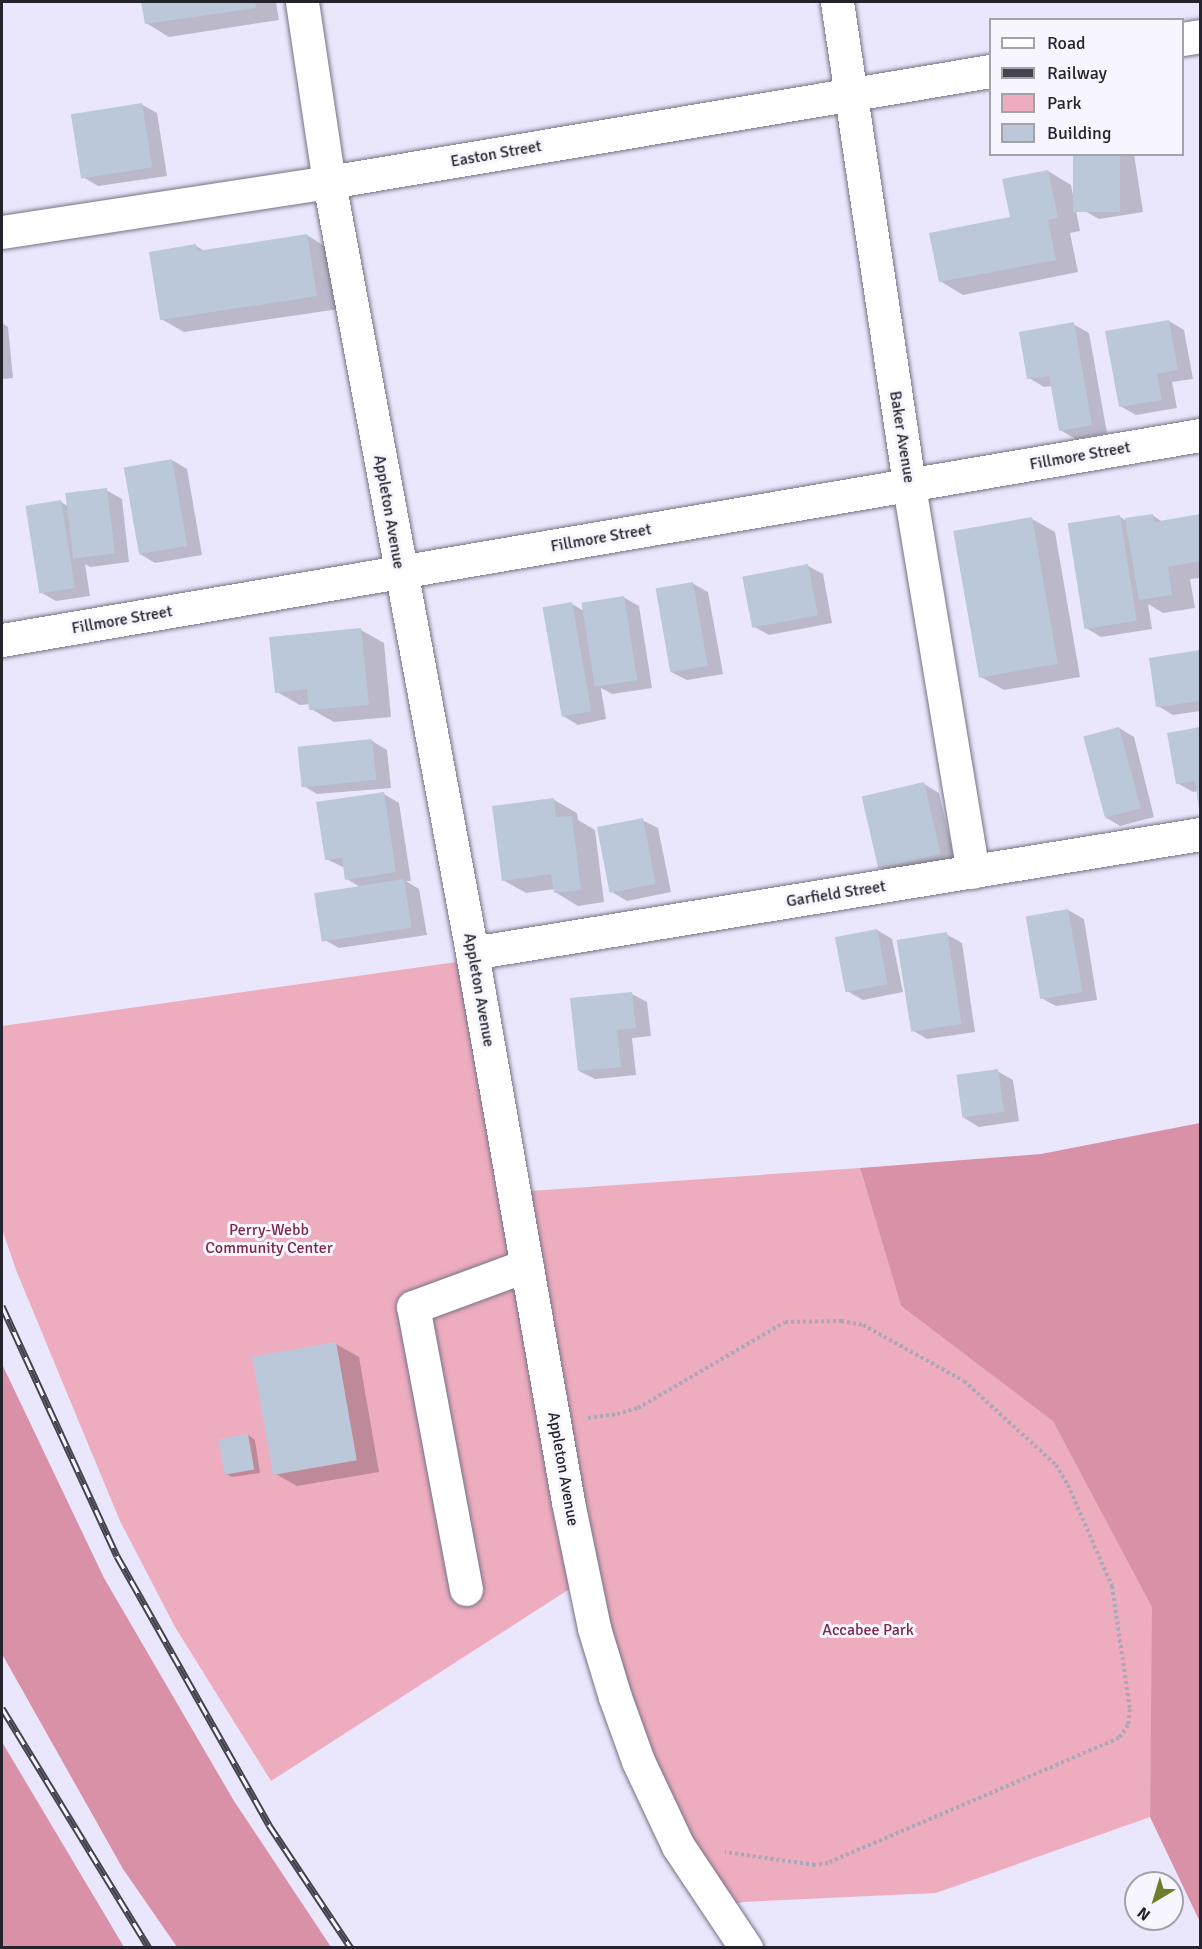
<!DOCTYPE html>
<html>
<head>
<meta charset="utf-8">
<style>
  body { margin:0 }
  #map { position:relative; width:1202px; height:1949px; overflow:hidden; background:#eae7fd; font-family:Signika,sans-serif }
  div>[style] { position:absolute }
  .green>* { inset:0; background:#eeacbf }
  .forest>* { inset:0; background:#d991a7 }
  .shadow>* { inset:0; background:#0003 }
  .building>* { inset:0; background:#bbc8da; transform-origin:0 0 }
  .path>* { height:4px; margin-top:-2px; transform-origin:0; background:repeating-linear-gradient(90deg,#aaa7b9 0 3px,transparent 0 6px) }
  .roads { filter:drop-shadow(0 0 2px #757285) drop-shadow(0 0 2px #757285) }
  .minor>* { height:33px; margin:-16.5px; padding:0 16.5px; transform-origin:16.5px; border-radius:16.5px; background:#fff }
  .rail>* { height:7px; margin-top:-3.5px; transform-origin:0; background:repeating-linear-gradient(90deg,#f7f6ff 0 14px,#45444e 0 28px); box-sizing:border-box; border-block:2px solid #45444e }
  span { translate:-50% -50%; white-space:nowrap; text-align:center; line-height:1.15; -webkit-text-stroke:6px #f7f6ff; paint-order:stroke }
  .street-label { font-size:16px; color:#25242c }
  .park-label { font-size:16px; color:#7d2949 }
  .frame { position:absolute; inset:0; border:3px solid #25242c; pointer-events:none }
  .legend { position:absolute; left:989px; top:18px; width:195px; height:138px; box-sizing:border-box; background:#f7f6ff; border:2px solid #a3a2ab; margin:0; padding:8px 10px; list-style:none; font-size:18px; color:#25242c }
  .legend li { display:flex; align-items:center; gap:12px; height:30px }
  .legend b { width:30px; border:2px solid #a3a2ab }
  .north { position:absolute; left:1124px; top:1871px; width:60px; height:60px; box-sizing:border-box; background:#f7f6ff; border:2px solid #a3a2ab; border-radius:50%; rotate:218deg; font-size:16px; font-weight:700; line-height:24px; text-align:center; color:#25242c }
  .north::after { content:''; display:block; margin:auto; width:21px; height:27px; background:#6c7d2c; clip-path:polygon(50% 0,100% 100%,50% 72%,0 100%) }
</style>
</head>
<body>
<div id="map">
  <div class="green">
    <i style="clip-path:polygon(471px 960px,582px 1581px,271px 1781px,175px 1627px,120px 1521px,16px 1270px,2px 1229px,2px 1026px)"></i>
    <i style="clip-path:polygon(860px 1168px,901px 1306px,1053px 1420px,1153px 1607px,1150px 1817px,936px 1893px,743px 1902px,720px 1908px,638px 1761px,516px 1192px)"></i>
  </div>
  <div class="forest">
    <i style="clip-path:polygon(1200px 1123px,1200px 1922px,1150px 1817px,1152px 1607px,1053px 1421px,901px 1306px,860px 1168px,1041px 1154px)"></i>
    <i style="clip-path:polygon(2px 1364px,104px 1578px,234px 1801px,331px 1947px,177px 1947px,123px 1869px,2px 1654px)"></i>
    <i style="clip-path:polygon(2px 1742px,124px 1947px,2px 1947px)"></i>
  </div>
  <div class="shadow">
    <i style="clip-path:polygon(143px 2px,276px 2px,279px 20px,169px 37px,146px 23px)"></i>
    <i style="clip-path:polygon(141px 104px,157px 113px,167px 176px,98px 186px,83px 177px)"></i>
    <i style="clip-path:polygon(1074px 154px,1134px 154px,1143px 212px,1099px 219px,1083px 210px)"></i>
    <i style="clip-path:polygon(1048px 171px,1071px 185px,1080px 231px,1070px 233px,1078px 272px,963px 295px,940px 281px,1011px 219px)"></i>
    <i style="clip-path:polygon(307px 235px,329px 249px,339px 309px,184px 332px,161px 319px,196px 246px,205px 251px)"></i>
    <i style="clip-path:polygon(1169px 321px,1184px 330px,1193px 379px,1172px 382px,1177px 408px,1136px 415px,1120px 406px)"></i>
    <i style="clip-path:polygon(2px 323px,8px 327px,13px 378px,2px 379px)"></i>
    <i style="clip-path:polygon(1073px 324px,1089px 333px,1107px 433px,1076px 439px,1060px 430px,1053px 386px,1044px 387px,1029px 378px)"></i>
    <i style="clip-path:polygon(172px 460px,187px 469px,202px 555px,155px 563px,140px 554px)"></i>
    <i style="clip-path:polygon(106px 490px,122px 499px,129px 562px,90px 567px,85px 564px,90px 596px,56px 601px,40px 592px,61px 502px,68px 506px)"></i>
    <i style="clip-path:polygon(1152px 515px,1163px 522px,1200px 516px,1200px 578px,1190px 579px,1195px 608px,1163px 613px,1148px 604px,1152px 629px,1101px 637px,1086px 628px,1120px 517px,1125px 520px)"></i>
    <i style="clip-path:polygon(1032px 519px,1055px 532px,1080px 677px,1004px 690px,981px 677px)"></i>
    <i style="clip-path:polygon(808px 566px,823px 574px,832px 623px,769px 635px,753px 626px)"></i>
    <i style="clip-path:polygon(692px 583px,708px 592px,723px 674px,687px 680px,671px 672px)"></i>
    <i style="clip-path:polygon(623px 597px,639px 606px,652px 688px,612px 694px,601px 688px,606px 719px,578px 725px,563px 716px,572px 604px,584px 611px)"></i>
    <i style="clip-path:polygon(361px 630px,384px 643px,391px 717px,334px 722px,311px 709px,310px 704px,300px 705px,277px 692px)"></i>
    <i style="clip-path:polygon(1200px 652px,1200px 711px,1173px 715px,1158px 706px,1150px 660px)"></i>
    <i style="clip-path:polygon(1119px 728px,1134px 737px,1154px 817px,1120px 826px,1105px 817px)"></i>
    <i style="clip-path:polygon(1200px 728px,1200px 808px,1198px 791px,1193px 792px,1177px 783px,1168px 734px)"></i>
    <i style="clip-path:polygon(372px 741px,387px 750px,391px 788px,317px 794px,302px 785px)"></i>
    <i style="clip-path:polygon(924px 784px,939px 793px,955px 862px,895px 875px,880px 867px)"></i>
    <i style="clip-path:polygon(384px 794px,399px 803px,411px 881px,406px 881px,419px 889px,427px 935px,339px 948px,323px 939px,360px 887px,347px 879px,345px 868px,326px 859px)"></i>
    <i style="clip-path:polygon(554px 800px,577px 813px,578px 820px,595px 830px,604px 902px,578px 906px,555px 892px,555px 889px,526px 893px,503px 880px)"></i>
    <i style="clip-path:polygon(642px 820px,658px 828px,671px 892px,627px 901px,612px 892px)"></i>
    <i style="clip-path:polygon(1068px 910px,1084px 919px,1097px 1000px,1056px 1006px,1041px 998px)"></i>
    <i style="clip-path:polygon(877px 930px,892px 939px,903px 992px,863px 1000px,847px 991px)"></i>
    <i style="clip-path:polygon(946px 934px,962px 943px,975px 1032px,927px 1039px,912px 1030px)"></i>
    <i style="clip-path:polygon(632px 994px,647px 1002px,651px 1036px,632px 1038px,636px 1075px,595px 1079px,579px 1071px)"></i>
    <i style="clip-path:polygon(997px 1071px,1013px 1080px,1019px 1121px,979px 1127px,964px 1118px)"></i>
    <i style="clip-path:polygon(336px 1344px,359px 1357px,379px 1472px,297px 1486px,274px 1473px)"></i>
    <i style="clip-path:polygon(248px 1435px,255px 1440px,260px 1473px,232px 1477px,224px 1473px)"></i>
  </div>
  <div class="building">
    <i style="clip-path:polygon(141px 2px,255px 2px,256px 8px,145px 24px)"></i>
    <i style="left:142px;top:103px;width:65px;height:72px;rotate:81deg"></i>
    <i style="left:1073px;top:154px;width:47px;height:58px"></i>
    <i style="clip-path:polygon(1048px 170px,1058px 218px,1048px 220px,1056px 260px,939px 282px,929px 233px,1010px 217px,1002px 179px)"></i>
    <i style="clip-path:polygon(307px 234px,317px 296px,160px 320px,149px 252px,196px 244px,197px 251px)"></i>
    <i style="clip-path:polygon(1169px 320px,1178px 370px,1157px 374px,1162px 400px,1119px 407px,1105px 331px)"></i>
    <i style="clip-path:polygon(1074px 322px,1092px 425px,1059px 431px,1049px 376px,1027px 379px,1019px 332px)"></i>
    <i style="left:172px;top:459px;width:88px;height:49px;rotate:80deg"></i>
    <i style="left:107px;top:488px;width:66px;height:42px;rotate:83deg"></i>
    <i style="left:61px;top:500px;width:89px;height:36px;rotate:81deg"></i>
    <i style="clip-path:polygon(1153px 514px,1154px 522px,1200px 514px,1200px 561px,1168px 567px,1172px 595px,1139px 600px,1125px 518px)"></i>
    <i style="left:1120px;top:515px;width:107px;height:53px;rotate:81deg"></i>
    <i style="left:1032px;top:517px;width:149px;height:80px;rotate:80deg"></i>
    <i style="left:808px;top:564px;width:52px;height:67px;rotate:79deg"></i>
    <i style="left:693px;top:582px;width:85px;height:38px;rotate:80deg"></i>
    <i style="left:624px;top:596px;width:85px;height:43px;rotate:81deg"></i>
    <i style="left:572px;top:602px;width:111px;height:30px;rotate:80deg"></i>
    <i style="clip-path:polygon(361px 628px,369px 705px,309px 710px,307px 689px,275px 693px,269px 637px)"></i>
    <i style="clip-path:polygon(1200px 650px,1200px 701px,1156px 707px,1149px 658px)"></i>
    <i style="left:1119px;top:727px;width:84px;height:37px;rotate:75deg"></i>
    <i style="clip-path:polygon(1200px 727px,1200px 809px,1199px 809px,1195px 781px,1176px 784px,1167px 733px)"></i>
    <i style="left:372px;top:739px;width:41px;height:75px;rotate:84deg"></i>
    <i style="left:924px;top:782px;width:74px;height:64px;rotate:77deg"></i>
    <i style="clip-path:polygon(384px 792px,396px 872px,345px 880px,342px 858px,325px 860px,316px 802px)"></i>
    <i style="clip-path:polygon(554px 798px,556px 817px,572px 816px,581px 890px,554px 893px,551px 874px,502px 881px,492px 806px)"></i>
    <i style="left:643px;top:818px;width:67px;height:47px;rotate:79deg"></i>
    <i style="left:404px;top:879px;width:49px;height:91px;rotate:81deg"></i>
    <i style="left:1068px;top:909px;width:84px;height:43px;rotate:80deg"></i>
    <i style="left:877px;top:929px;width:56px;height:43px;rotate:79deg"></i>
    <i style="left:947px;top:932px;width:93px;height:51px;rotate:81deg"></i>
    <i style="clip-path:polygon(632px 992px,636px 1028px,617px 1030px,621px 1067px,578px 1071px,570px 998px)"></i>
    <i style="left:998px;top:1069px;width:43px;height:42px;rotate:82deg"></i>
    <i style="left:336px;top:1342px;width:120px;height:85px;rotate:80deg"></i>
    <i style="left:248px;top:1434px;width:36px;height:30px;rotate:80deg"></i>
  </div>
  <div class="path">
    <i style="left:588px;top:1418px;width:29px;rotate:-8deg"></i>
    <i style="left:617px;top:1414px;width:22px;rotate:-16deg"></i>
    <i style="left:638px;top:1408px;width:170px;rotate:-30.3deg"></i>
    <i style="left:785px;top:1322px;width:56px;rotate:-1deg"></i>
    <i style="left:841px;top:1321px;width:22px;rotate:10deg"></i>
    <i style="left:863px;top:1325px;width:115px;rotate:29deg"></i>
    <i style="left:964px;top:1381px;width:125px;rotate:42.4deg"></i>
    <i style="left:1056px;top:1465px;width:23px;rotate:59deg"></i>
    <i style="left:1068px;top:1485px;width:110px;rotate:66.5deg"></i>
    <i style="left:1112px;top:1586px;width:124px;rotate:81.7deg"></i>
    <i style="left:1130px;top:1709px;width:16px;rotate:97deg"></i>
    <i style="left:1128px;top:1725px;width:16px;rotate:125deg"></i>
    <i style="left:1119px;top:1738px;width:317px;rotate:156.8deg"></i>
    <i style="left:828px;top:1863px;width:13px;rotate:171deg"></i>
    <i style="left:815px;top:1865px;width:91px;rotate:-171.8deg"></i>
  </div>
  <div class="roads">
    <div class="minor">
      <i style="left:302px;top:2px;width:182px;rotate:81.5deg"></i>
      <i style="left:329px;top:182px;width:784px;rotate:79.49deg"></i>
      <i style="left:472px;top:953px;width:557px;rotate:80.08deg"></i>
      <i style="left:568px;top:1502px;width:129px;rotate:78.3deg"></i>
      <i style="left:594px;top:1628px;width:72px;rotate:73.1deg"></i>
      <i style="left:615px;top:1697px;width:68px;rotate:70.2deg"></i>
      <i style="left:638px;top:1761px;width:94px;rotate:64.8deg"></i>
      <i style="left:678px;top:1846px;width:123px;rotate:56.3deg"></i>
      <i style="left:837px;top:2px;width:489px;rotate:81.5deg"></i>
      <i style="left:909px;top:486px;width:391px;rotate:80.6deg"></i>
      <i style="left:1182px;top:39px;width:18px;rotate:-9deg"></i>
      <i style="left:2px;top:232px;width:331px;rotate:-8.7deg"></i>
      <i style="left:329px;top:182px;width:670px;rotate:-9.53deg"></i>
      <i style="left:2px;top:640px;width:1215px;rotate:-9.71deg"></i>
      <i style="left:472px;top:953px;width:738px;rotate:-9.28deg"></i>
      <i style="left:466px;top:1589px;width:287px;rotate:-100.6deg"></i>
      <i style="left:413px;top:1307px;width:121px;rotate:-20.2deg"></i>
    </div>
  </div>
  <div class="rail">
    <i style="left:2px;top:1306px;width:275px;rotate:65.3deg"></i>
    <i style="left:117px;top:1556px;width:309px;rotate:60.5deg"></i>
    <i style="left:269px;top:1825px;width:148px;rotate:56.3deg"></i>
    <i style="left:2px;top:1708px;width:281px;rotate:58.5deg"></i>
  </div>
  <div class="street-label">
    <span style="left:496px;top:154px;rotate:-10deg">Easton Street</span>
    <span style="left:902px;top:437px;rotate:81deg">Baker Avenue</span>
    <span style="left:1080px;top:456px;rotate:-10deg">Fillmore Street</span>
    <span style="left:389px;top:512px;rotate:80deg">Appleton Avenue</span>
    <span style="left:601px;top:538px;rotate:-10deg">Fillmore Street</span>
    <span style="left:122px;top:620px;rotate:-10deg">Fillmore Street</span>
    <span style="left:836px;top:894px;rotate:-9deg">Garfield Street</span>
    <span style="left:479px;top:990px;rotate:80deg">Appleton Avenue</span>
    <span style="left:563px;top:1469px;rotate:80deg">Appleton Avenue</span>
  </div>
  <div class="park-label">
    <span style="left:269px;top:1239px">Perry-Webb<br>Community Center</span>
    <span style="left:868px;top:1630px">Accabee Park</span>
  </div>
  <div class="frame"></div>
  <ul class="legend">
  <li><b style="height:8px;background:#fff"></b>Road</li>
  <li><b style="height:8px;background:#45444e"></b>Railway</li>
  <li><b style="height:16px;background:#eeacbf"></b>Park</li>
  <li><b style="height:16px;background:#bbc8da"></b>Building</li>
  </ul>
  <div class="north">N</div>
</div>
</body>
</html>
